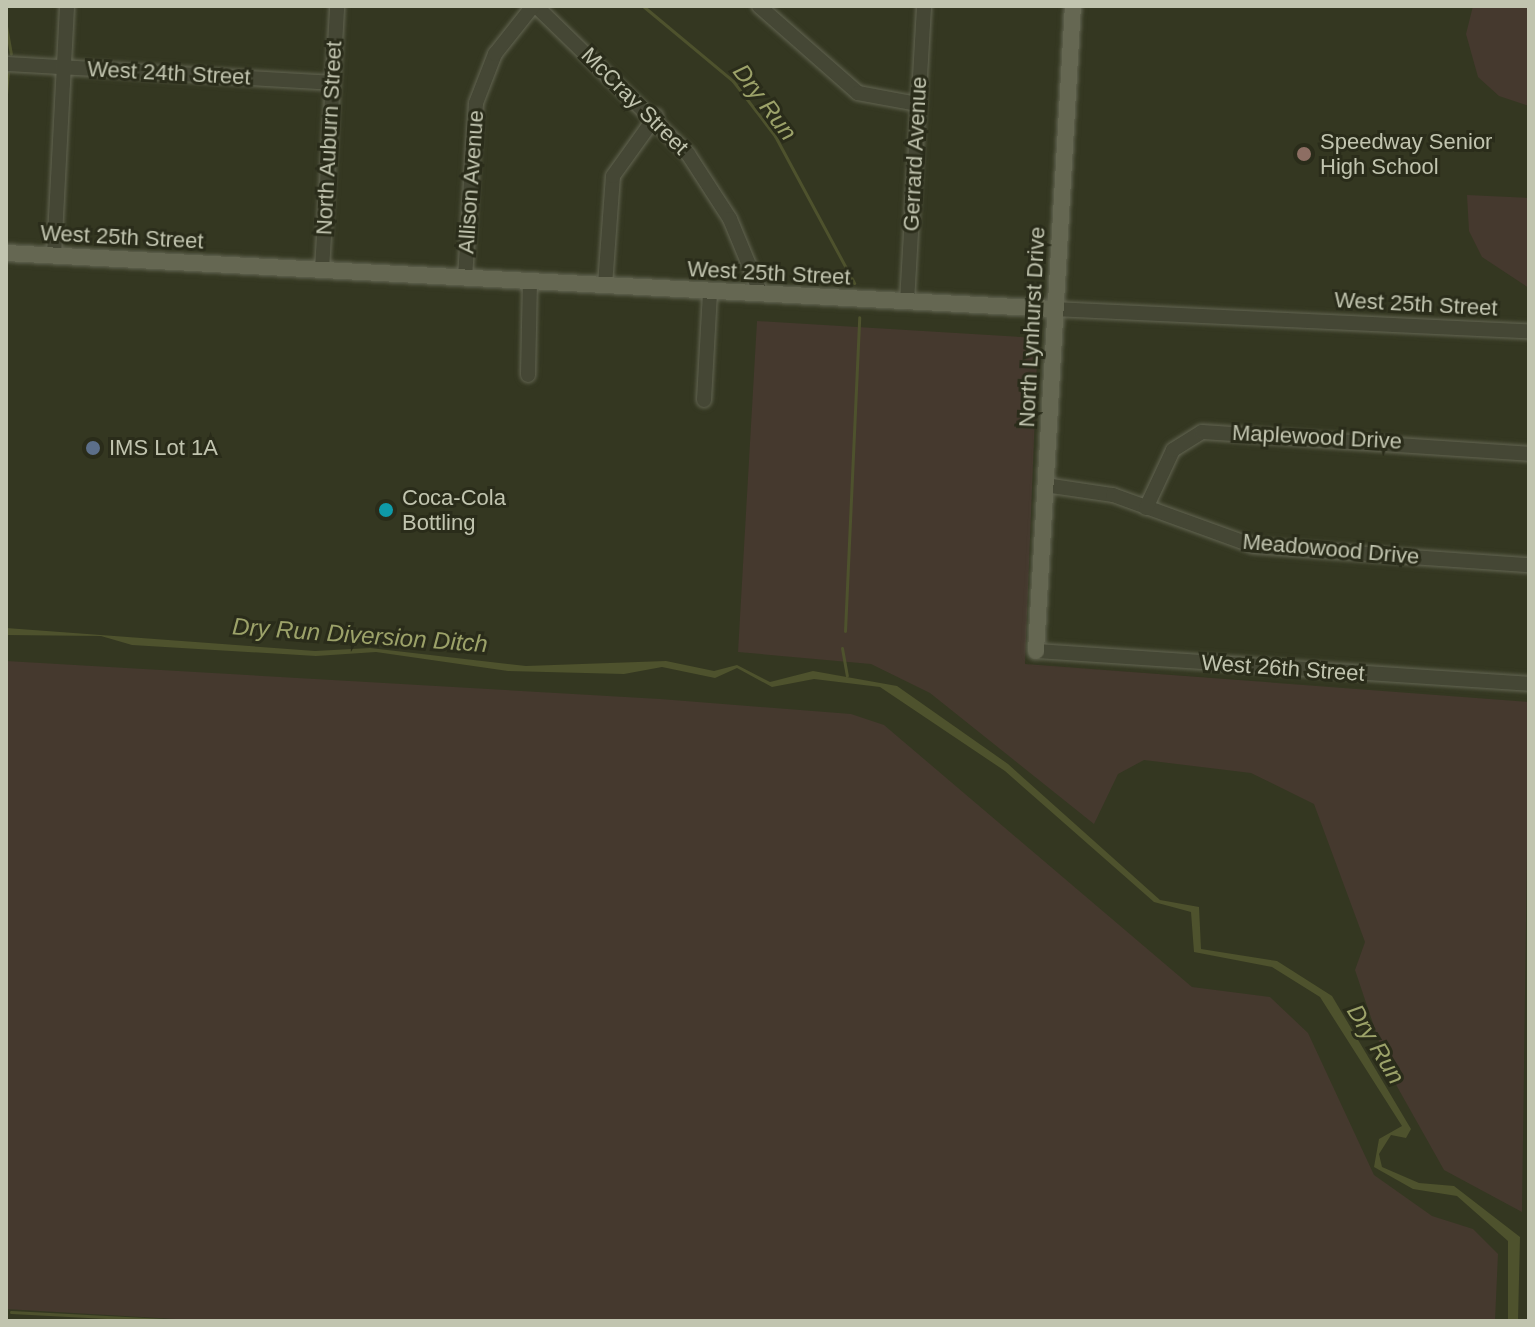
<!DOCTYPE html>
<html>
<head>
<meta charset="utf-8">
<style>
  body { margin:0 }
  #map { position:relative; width:1535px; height:1327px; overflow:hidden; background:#343721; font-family:Helvetica,sans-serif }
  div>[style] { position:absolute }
  .green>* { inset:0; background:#45392e }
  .water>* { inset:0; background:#4e522d }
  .stream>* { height:3px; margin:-1.5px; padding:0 1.5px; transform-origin:1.5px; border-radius:1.5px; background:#4e522d }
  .roads { filter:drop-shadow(0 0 2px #636552) drop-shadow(0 0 2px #636552) }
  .minor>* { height:14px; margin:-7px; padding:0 7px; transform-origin:7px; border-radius:7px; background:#454735 }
  .major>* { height:16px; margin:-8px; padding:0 8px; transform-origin:8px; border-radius:8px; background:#656752 }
  .dots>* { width:22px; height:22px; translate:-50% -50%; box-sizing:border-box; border:4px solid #2a2c1a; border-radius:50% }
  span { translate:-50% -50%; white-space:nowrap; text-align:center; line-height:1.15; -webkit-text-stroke:6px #2a2c1a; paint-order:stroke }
  .street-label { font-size:22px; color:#c1c4af }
  .poi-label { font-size:22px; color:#c1c4af }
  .left { translate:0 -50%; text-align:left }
  .water-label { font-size:24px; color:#9ca269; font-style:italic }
  .frame { position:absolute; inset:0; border:8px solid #c1c4af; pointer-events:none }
</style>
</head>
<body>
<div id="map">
  <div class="green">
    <i style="clip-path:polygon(1473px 6px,1529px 6px,1529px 106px,1499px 96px,1478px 77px,1466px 34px)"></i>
    <i style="clip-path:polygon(1467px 195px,1529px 198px,1529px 288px,1482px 257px,1469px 231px)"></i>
    <i style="clip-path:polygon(757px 321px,1038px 338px,1025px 664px,1529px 702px,1522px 1212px,1444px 1170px,1390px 1074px,1355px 970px,1365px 942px,1314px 804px,1251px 773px,1144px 760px,1118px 774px,1094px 824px,930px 693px,871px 664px,738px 652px)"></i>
    <i style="clip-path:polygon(6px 661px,660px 699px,851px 714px,884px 725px,1192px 987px,1270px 997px,1308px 1033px,1374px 1175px,1432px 1216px,1473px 1229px,1498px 1254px,1495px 1321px,209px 1321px,6px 1309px)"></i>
  </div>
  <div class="water">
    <i style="clip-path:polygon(6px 628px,315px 651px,370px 648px,526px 666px,666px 661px,714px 671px,737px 665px,770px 682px,813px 671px,897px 686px,1008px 764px,1160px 900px,1199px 907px,1201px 949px,1277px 961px,1332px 996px,1411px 1129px,1406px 1138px,1391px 1135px,1379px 1154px,1382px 1167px,1419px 1183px,1454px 1186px,1520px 1237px,1518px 1321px,1508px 1321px,1508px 1241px,1457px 1196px,1413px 1189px,1374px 1167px,1379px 1139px,1402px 1126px,1320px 997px,1272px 967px,1194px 952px,1191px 912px,1154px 902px,1005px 771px,880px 687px,814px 679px,772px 687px,737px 668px,715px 678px,662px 667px,624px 674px,508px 671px,376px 652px,316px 656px,132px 645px,101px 636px,6px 635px)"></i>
  </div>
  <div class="stream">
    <i style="left:643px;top:6px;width:117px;rotate:39.8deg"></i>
    <i style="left:733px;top:81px;width:69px;rotate:52.6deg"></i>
    <i style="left:775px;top:136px;width:167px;rotate:61.7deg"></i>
    <i style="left:6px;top:26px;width:28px;rotate:80deg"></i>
    <i style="left:6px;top:94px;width:21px;rotate:-85deg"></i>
    <i style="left:845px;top:631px;width:314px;rotate:-87.4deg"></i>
    <i style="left:842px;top:648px;width:28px;rotate:80deg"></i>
    <i style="left:11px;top:1312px;width:172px;rotate:3deg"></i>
  </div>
  <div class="roads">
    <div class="minor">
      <i style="left:536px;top:6px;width:212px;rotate:44.2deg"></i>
      <i style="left:688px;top:154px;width:77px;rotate:57.1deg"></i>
      <i style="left:730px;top:219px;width:81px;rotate:67.5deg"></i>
      <i style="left:759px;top:6px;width:132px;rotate:41.3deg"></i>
      <i style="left:858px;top:93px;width:61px;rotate:10.4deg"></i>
      <i style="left:6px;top:64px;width:327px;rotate:3.3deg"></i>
      <i style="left:54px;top:255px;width:249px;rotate:-87deg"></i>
      <i style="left:322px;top:270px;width:264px;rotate:-86.7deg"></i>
      <i style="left:465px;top:278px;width:175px;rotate:-86.4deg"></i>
      <i style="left:476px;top:103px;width:53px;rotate:-68.8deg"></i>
      <i style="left:495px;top:54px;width:61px;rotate:-51.6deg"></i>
      <i style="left:605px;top:285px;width:109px;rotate:-85.8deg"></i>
      <i style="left:613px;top:176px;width:74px;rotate:-54.4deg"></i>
      <i style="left:907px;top:302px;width:296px;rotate:-86.7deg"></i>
      <i style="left:1055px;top:309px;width:475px;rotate:2.7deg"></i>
      <i style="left:528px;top:375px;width:94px;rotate:-88.8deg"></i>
      <i style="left:704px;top:400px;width:109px;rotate:-86.8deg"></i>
      <i style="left:1045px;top:485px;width:69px;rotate:8.4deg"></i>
      <i style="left:1113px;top:495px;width:150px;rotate:19.9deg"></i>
      <i style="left:1254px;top:546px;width:276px;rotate:4deg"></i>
      <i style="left:1146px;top:508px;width:64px;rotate:-65deg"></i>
      <i style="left:1173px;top:450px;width:34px;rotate:-32deg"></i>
      <i style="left:1202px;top:432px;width:328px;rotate:3.8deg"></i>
      <i style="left:1036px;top:651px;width:494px;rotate:3.8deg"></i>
    </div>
    <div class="major">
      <i style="left:6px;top:253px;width:1050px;rotate:3.06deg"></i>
      <i style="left:1036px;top:651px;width:646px;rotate:-86.72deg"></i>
    </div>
  </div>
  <div class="dots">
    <i style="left:1304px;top:154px;background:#8d6e63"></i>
    <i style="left:93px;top:448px;background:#5c6f8a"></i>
    <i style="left:386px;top:510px;background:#0f9aa8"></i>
  </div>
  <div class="street-label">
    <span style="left:169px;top:73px;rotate:3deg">West 24th Street</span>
    <span style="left:635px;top:101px;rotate:45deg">McCray Street</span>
    <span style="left:329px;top:138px;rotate:-87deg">North Auburn Street</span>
    <span style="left:915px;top:154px;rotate:-87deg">Gerrard Avenue</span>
    <span style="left:471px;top:182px;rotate:-86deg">Allison Avenue</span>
    <span style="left:122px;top:237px;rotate:3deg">West 25th Street</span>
    <span style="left:769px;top:273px;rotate:3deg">West 25th Street</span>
    <span style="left:1416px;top:304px;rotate:3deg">West 25th Street</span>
    <span style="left:1032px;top:327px;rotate:-87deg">North Lynhurst Drive</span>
    <span style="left:1317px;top:437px;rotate:3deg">Maplewood Drive</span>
    <span style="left:1331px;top:549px;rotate:5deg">Meadowood Drive</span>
    <span style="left:1283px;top:668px;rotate:4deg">West 26th Street</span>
  </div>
  <div class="poi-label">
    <span class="left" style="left:1320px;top:154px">Speedway Senior<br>High School</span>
    <span class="left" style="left:109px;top:448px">IMS Lot 1A</span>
    <span class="left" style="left:402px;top:510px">Coca-Cola<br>Bottling</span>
  </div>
  <div class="water-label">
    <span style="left:765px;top:102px;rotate:53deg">Dry Run</span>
    <span style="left:360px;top:635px;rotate:4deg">Dry Run Diversion Ditch</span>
    <span style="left:1376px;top:1044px;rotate:59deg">Dry Run</span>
  </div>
  <div class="frame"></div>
</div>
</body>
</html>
